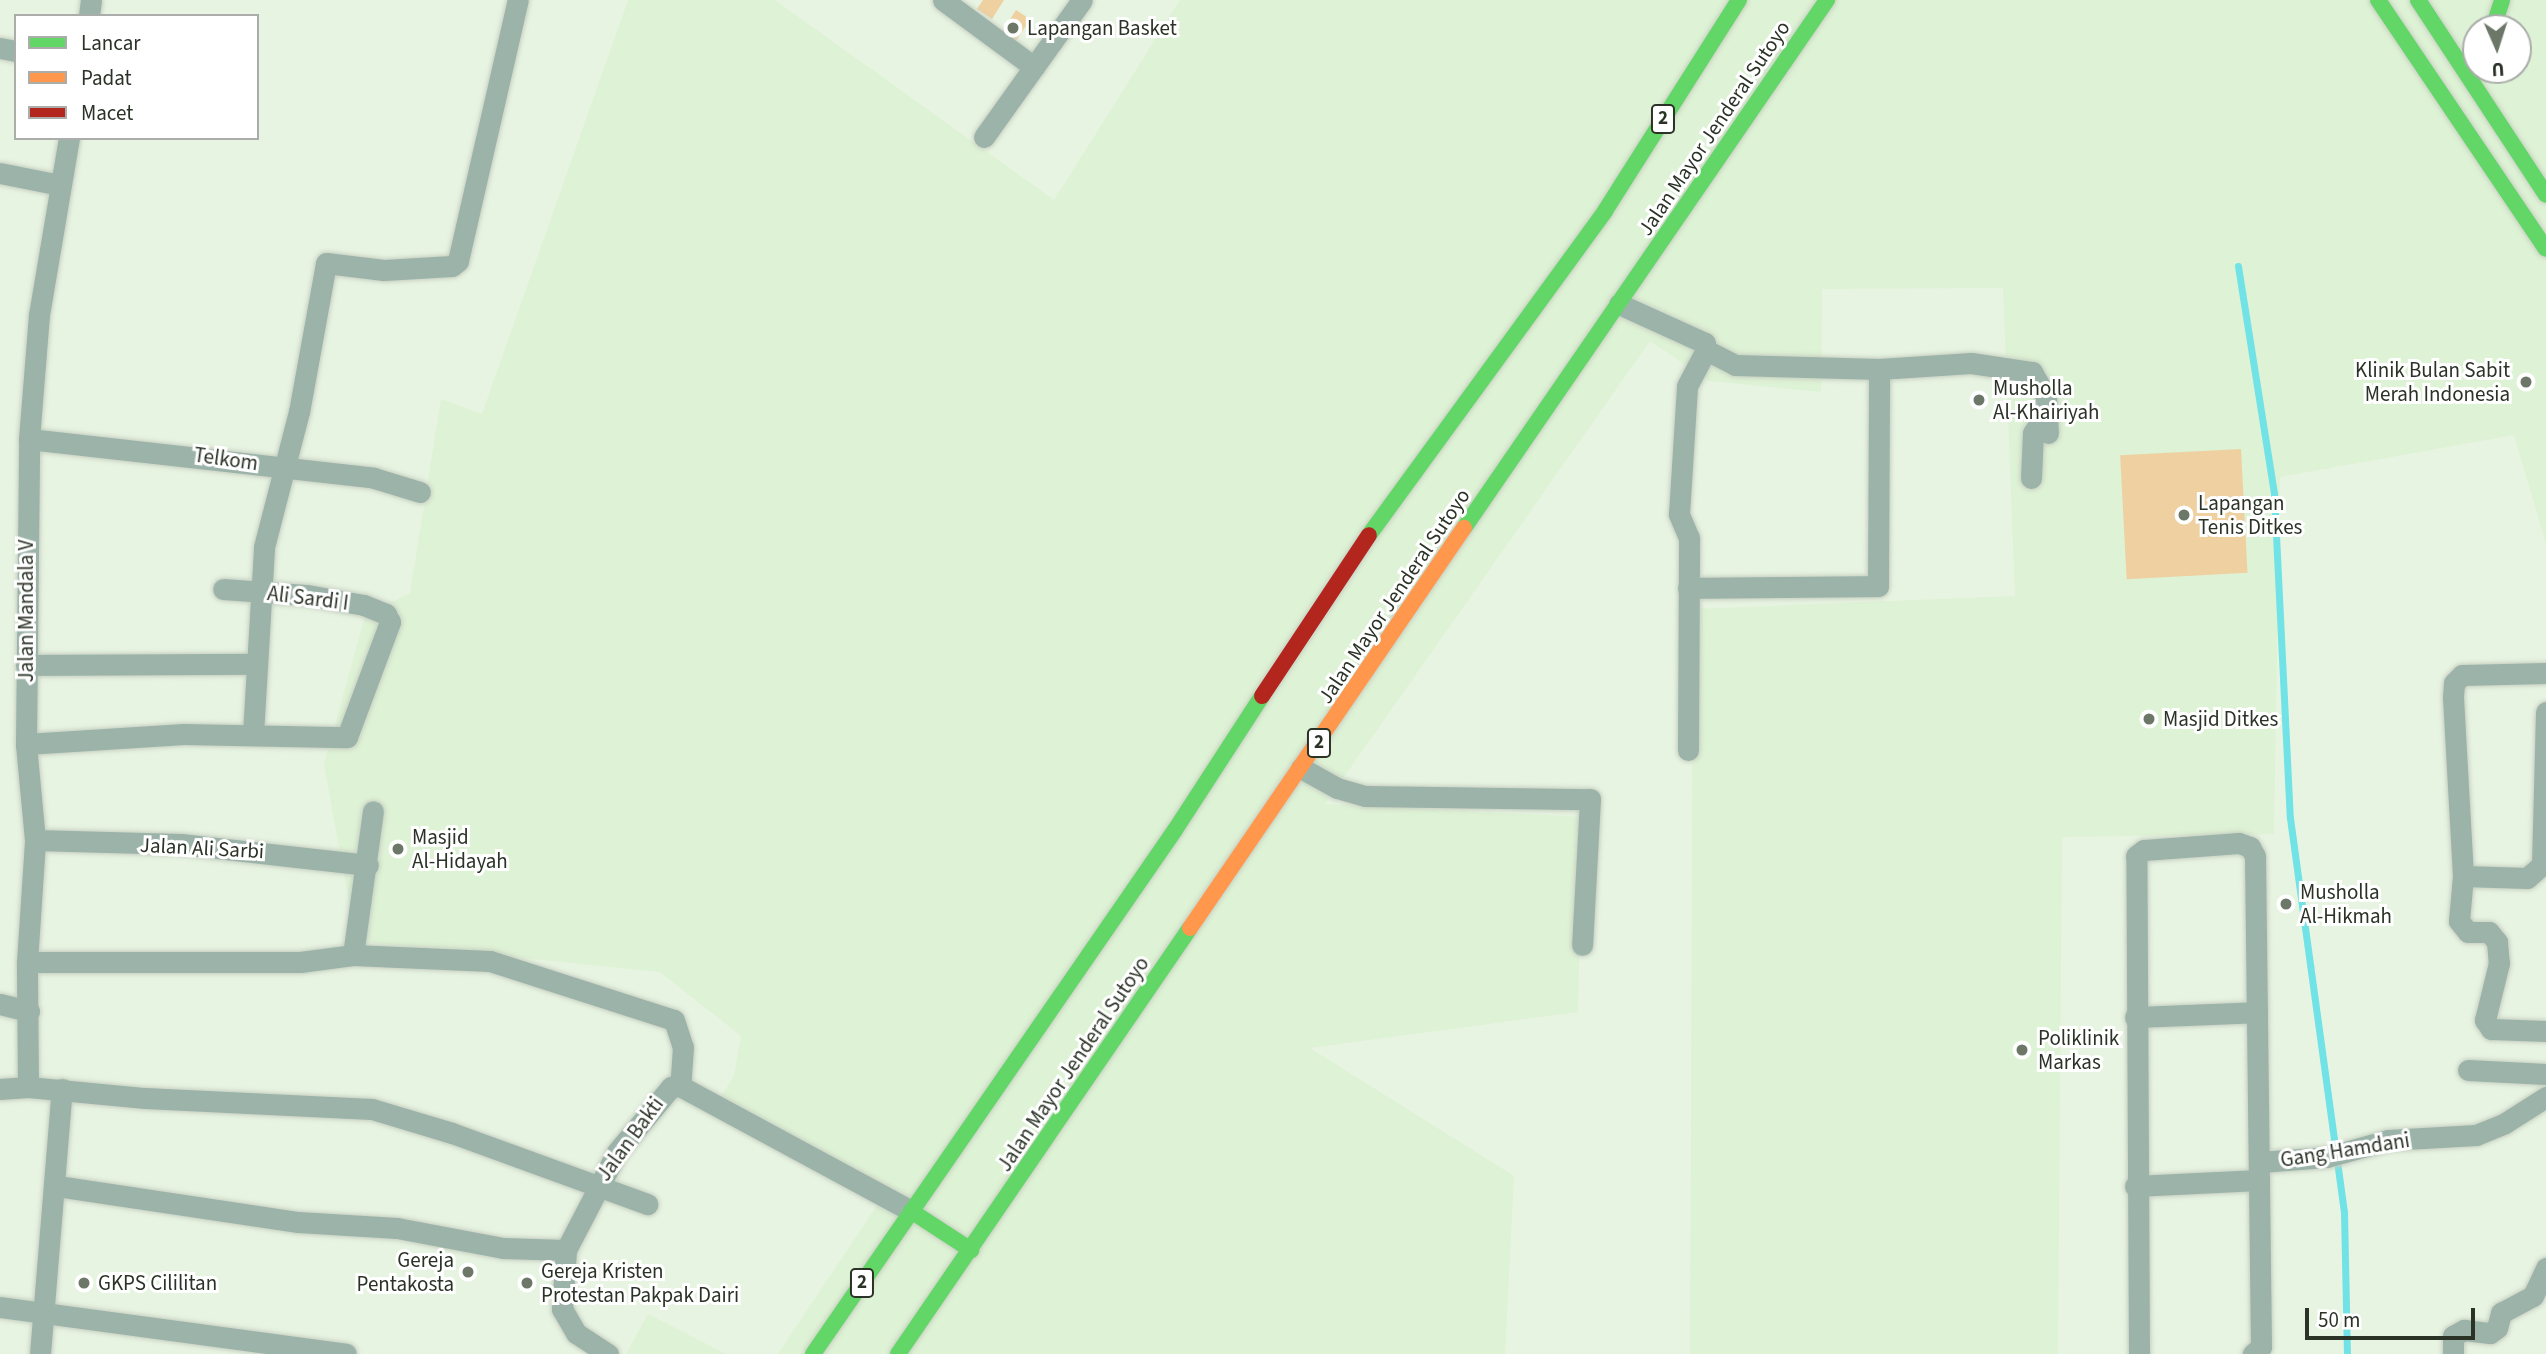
<!DOCTYPE html>
<html>
<head>
<meta charset="utf-8">
<style>
  body { margin:0 }
  #map { position:relative; width:2546px; height:1354px; overflow:hidden; background:#e8f4e2; font-family:"Source Sans 3",sans-serif }
  div>[style] { position:absolute }
  .built>* { inset:0; background:#def2d5 }
  .green>* { inset:0; background:#eed0a1; transform-origin:0 0 }
  .stream>* { height:7px; margin:-3.5px; padding:0 3.5px; transform-origin:3.5px; border-radius:3.5px; background:#71e2e6 }
  .roads { filter:drop-shadow(0 0 2px #c7d0c2) drop-shadow(0 0 2px #c7d0c2) }
  .street>* { height:21px; margin:-10.5px; padding:0 10.5px; transform-origin:10.5px; border-radius:10.5px; background:#9cb3a9 }
  .fast>* { height:16px; margin:-8px; padding:0 8px; transform-origin:8px; border-radius:8px; background:#63d668 }
  .slow>* { height:16px; margin:-8px; padding:0 8px; transform-origin:8px; border-radius:8px; background:#ff974d }
  .jam>* { height:16px; margin:-8px; padding:0 8px; transform-origin:8px; border-radius:8px; background:#b3261e }
  .dots>* { width:19px; height:19px; translate:-50% -50%; box-sizing:border-box; border:4px solid #fff; border-radius:50% }
  span { translate:-50% -50%; white-space:nowrap; text-align:center; line-height:1.15; -webkit-text-stroke:6px #fff; paint-order:stroke }
  .shield-label span { padding:2px 5px; background:#fff; border:2px solid; border-radius:5px; -webkit-text-stroke-width:0 }
  .shield-label { font-size:19px; color:#2b3327; font-weight:700 }
  .poi-label { font-size:21px; color:#2b3327 }
  .left { translate:0 -50%; text-align:left }
  .right { translate:-100% -50%; text-align:right }
  .street-label { font-size:21px; color:#2b3327 }
  .legend { position:absolute; left:14px; top:14px; width:245px; height:126px; box-sizing:border-box; background:#fff; border:2px solid #aaada9; margin:0; padding:9px 12px; list-style:none; font-size:21px; color:#2b3327 }
  .legend li { display:flex; align-items:center; gap:14px; height:35px }
  .legend b { width:35px; border:2px solid #aaada9 }
  .north { position:absolute; left:2462px; top:14px; width:70px; height:70px; box-sizing:border-box; background:#fff; border:2px solid #aaada9; border-radius:50%; rotate:177deg; font-size:19px; font-weight:700; line-height:28px; text-align:center; color:#2b3327 }
  .north::after { content:''; display:block; margin:auto; width:24px; height:32px; background:#6d7768; clip-path:polygon(50% 0,100% 100%,50% 72%,0 100%) }
  .scale { position:absolute; left:2305px; top:1308px; width:170px; height:32px; box-sizing:border-box; border:4px solid #2b3327; border-top:0; padding-left:9px; font-size:21px; line-height:24px; white-space:nowrap; color:#2b3327; -webkit-text-stroke:5px #fff; paint-order:stroke }
</style>
</head>
<body>
<div id="map">
  <div class="built">
    <i style="clip-path:polygon(evenodd,628px 0,775px 0,1054px 200px,1180px 0,2546px 0,2546px 544px,2514px 435px,2280px 477px,2274px 834px,2062px 837px,2058px 1354px,1690px 1354px,1693px 609px,2015px 596px,2003px 288px,1822px 289px,1821px 392px,1709px 381px,1650px 341px,1325px 804px,1582px 817px,1578px 1012px,1310px 1048px,1514px 1176px,1505px 1354px,778px 1354px,884px 1195px,718px 1101px,734px 1076px,741px 1036px,660px 972px,356px 941px,324px 764px,365px 616px,410px 593px,441px 399px,482px 414px,628px 0,2476px 28px,2518px 28px,2518px 70px,2476px 70px,2476px 28px)"></i>
    <i style="clip-path:polygon(648px 1314px,726px 1354px,626px 1354px)"></i>
  </div>
  <div class="green">
    <i style="clip-path:polygon(983px 0,1004px 0,992px 19px,977px 9px)"></i>
    <i style="left:1016px;top:10px;width:17px;height:33px;rotate:33deg"></i>
    <i style="left:2241px;top:449px;width:124px;height:121px;rotate:87deg"></i>
  </div>
  <div class="stream">
    <i style="left:2238px;top:266px;width:231px;rotate:81deg"></i>
    <i style="left:2274px;top:494px;width:324px;rotate:87.2deg"></i>
    <i style="left:2290px;top:818px;width:398px;rotate:82.2deg"></i>
    <i style="left:2344px;top:1212px;width:142px;rotate:88.8deg"></i>
  </div>
  <div class="roads">
    <div class="street">
      <i style="left:943px;top:0;width:113px;rotate:36.4deg"></i>
      <i style="left:1034px;top:67px;width:82px;rotate:-54.4deg"></i>
      <i style="left:89px;top:16px;width:16px;rotate:-83deg"></i>
      <i style="left:0;top:48px;width:16px;rotate:11deg"></i>
      <i style="left:984px;top:137px;width:86px;rotate:-54.5deg"></i>
      <i style="left:0;top:173px;width:61px;rotate:11.3deg"></i>
      <i style="left:1619px;top:304px;width:94px;rotate:24.4deg"></i>
      <i style="left:1705px;top:343px;width:7px;rotate:82deg"></i>
      <i style="left:1706px;top:350px;width:33px;rotate:27deg"></i>
      <i style="left:1735px;top:365px;width:144px;rotate:1.6deg"></i>
      <i style="left:1879px;top:369px;width:92px;rotate:-3.7deg"></i>
      <i style="left:1971px;top:363px;width:62px;rotate:8.4deg"></i>
      <i style="left:2032px;top:372px;width:28px;rotate:60deg"></i>
      <i style="left:2046px;top:396px;width:37px;rotate:87deg"></i>
      <i style="left:29px;top:439px;width:347px;rotate:6.4deg"></i>
      <i style="left:374px;top:478px;width:48px;rotate:16.9deg"></i>
      <i style="left:2031px;top:478px;width:45px;rotate:-87.5deg"></i>
      <i style="left:2033px;top:433px;width:25px;rotate:-56deg"></i>
      <i style="left:1688px;top:588px;width:190px;rotate:-0.6deg"></i>
      <i style="left:1878px;top:586px;width:217px;rotate:-89.7deg"></i>
      <i style="left:26px;top:665px;width:229px;rotate:-0.3deg"></i>
      <i style="left:2546px;top:673px;width:84px;rotate:178.6deg"></i>
      <i style="left:2462px;top:675px;width:11px;rotate:135deg"></i>
      <i style="left:2454px;top:683px;width:14px;rotate:94deg"></i>
      <i style="left:2453px;top:697px;width:179px;rotate:86.8deg"></i>
      <i style="left:2463px;top:876px;width:45px;rotate:95.1deg"></i>
      <i style="left:2459px;top:921px;width:14px;rotate:51deg"></i>
      <i style="left:2468px;top:932px;width:21px"></i>
      <i style="left:2489px;top:932px;width:13px;rotate:51deg"></i>
      <i style="left:2497px;top:942px;width:21px;rotate:85deg"></i>
      <i style="left:2499px;top:963px;width:59px;rotate:103.8deg"></i>
      <i style="left:2485px;top:1020px;width:11px;rotate:56deg"></i>
      <i style="left:2491px;top:1029px;width:55px;rotate:2.1deg"></i>
      <i style="left:253px;top:734px;width:187px;rotate:-86.6deg"></i>
      <i style="left:264px;top:547px;width:139px;rotate:-75.5deg"></i>
      <i style="left:299px;top:412px;width:151px;rotate:-79.7deg"></i>
      <i style="left:326px;top:263px;width:58px;rotate:6.9deg"></i>
      <i style="left:384px;top:270px;width:68px;rotate:-3.4deg"></i>
      <i style="left:452px;top:266px;width:8px;rotate:-40deg"></i>
      <i style="left:458px;top:261px;width:268px;rotate:-77.1deg"></i>
      <i style="left:26px;top:744px;width:158px;rotate:-3.6deg"></i>
      <i style="left:184px;top:734px;width:163px;rotate:1.1deg"></i>
      <i style="left:347px;top:737px;width:123px;rotate:-69.5deg"></i>
      <i style="left:390px;top:622px;width:9px;rotate:-117deg"></i>
      <i style="left:386px;top:614px;width:24px;rotate:-158deg"></i>
      <i style="left:364px;top:605px;width:59px;rotate:-170.2deg"></i>
      <i style="left:306px;top:595px;width:83px;rotate:-175.9deg"></i>
      <i style="left:1688px;top:750px;width:212px;rotate:-89.7deg"></i>
      <i style="left:1689px;top:538px;width:26px;rotate:-113deg"></i>
      <i style="left:1679px;top:514px;width:128px;rotate:-86.4deg"></i>
      <i style="left:1687px;top:386px;width:41px;rotate:-62.2deg"></i>
      <i style="left:1301px;top:768px;width:41px;rotate:29.1deg"></i>
      <i style="left:1337px;top:788px;width:29px;rotate:16deg"></i>
      <i style="left:1365px;top:796px;width:225px;rotate:0.8deg"></i>
      <i style="left:1590px;top:799px;width:146px;rotate:93.1deg"></i>
      <i style="left:35px;top:840px;width:146px;rotate:1.6deg"></i>
      <i style="left:181px;top:844px;width:188px;rotate:6.4deg"></i>
      <i style="left:2463px;top:876px;width:64px;rotate:1.8deg"></i>
      <i style="left:2527px;top:878px;width:20px;rotate:-41deg"></i>
      <i style="left:2542px;top:865px;width:153px;rotate:-88.5deg"></i>
      <i style="left:353px;top:955px;width:145px;rotate:-82.1deg"></i>
      <i style="left:27px;top:962px;width:273px"></i>
      <i style="left:300px;top:962px;width:53px;rotate:-7.5deg"></i>
      <i style="left:353px;top:955px;width:137px;rotate:2.5deg"></i>
      <i style="left:490px;top:961px;width:193px;rotate:17.8deg"></i>
      <i style="left:674px;top:1020px;width:28px;rotate:72deg"></i>
      <i style="left:683px;top:1047px;width:39px;rotate:94deg"></i>
      <i style="left:0;top:1004px;width:30px;rotate:14deg"></i>
      <i style="left:2135px;top:1017px;width:122px;rotate:-2.3deg"></i>
      <i style="left:2468px;top:1070px;width:78px;rotate:2.9deg"></i>
      <i style="left:28px;top:1087px;width:125px;rotate:-90.5deg"></i>
      <i style="left:27px;top:962px;width:122px;rotate:-86.2deg"></i>
      <i style="left:35px;top:840px;width:96px;rotate:-95.4deg"></i>
      <i style="left:26px;top:744px;width:305px;rotate:-89.4deg"></i>
      <i style="left:29px;top:439px;width:124px;rotate:-85.4deg"></i>
      <i style="left:39px;top:315px;width:180px;rotate:-80.4deg"></i>
      <i style="left:0;top:1089px;width:28px;rotate:-4deg"></i>
      <i style="left:28px;top:1087px;width:118px;rotate:5.4deg"></i>
      <i style="left:145px;top:1098px;width:227px;rotate:2.8deg"></i>
      <i style="left:372px;top:1109px;width:84px;rotate:16.7deg"></i>
      <i style="left:452px;top:1133px;width:208px;rotate:20deg"></i>
      <i style="left:2260px;top:1162px;width:67px;rotate:-4.3deg"></i>
      <i style="left:2327px;top:1157px;width:63px;rotate:-15.6deg"></i>
      <i style="left:2388px;top:1140px;width:88px;rotate:-3.3deg"></i>
      <i style="left:2476px;top:1135px;width:31px;rotate:-22deg"></i>
      <i style="left:2505px;top:1123px;width:49px;rotate:-32.4deg"></i>
      <i style="left:57px;top:1186px;width:244px;rotate:8.5deg"></i>
      <i style="left:298px;top:1222px;width:99px;rotate:3.5deg"></i>
      <i style="left:397px;top:1228px;width:108px;rotate:10.7deg"></i>
      <i style="left:503px;top:1248px;width:63px;rotate:1.8deg"></i>
      <i style="left:2135px;top:1186px;width:124px;rotate:-2.8deg"></i>
      <i style="left:0;top:1307px;width:349px;rotate:7.7deg"></i>
      <i style="left:40px;top:1354px;width:266px;rotate:-85.3deg"></i>
      <i style="left:608px;top:1354px;width:38px;rotate:-147deg"></i>
      <i style="left:576px;top:1333px;width:28px;rotate:-120deg"></i>
      <i style="left:562px;top:1309px;width:59px;rotate:-86.1deg"></i>
      <i style="left:566px;top:1250px;width:110px;rotate:-62.5deg"></i>
      <i style="left:617px;top:1152px;width:85px;rotate:-50.3deg"></i>
      <i style="left:671px;top:1087px;width:9px;rotate:-6deg"></i>
      <i style="left:680px;top:1086px;width:263px;rotate:28.4deg"></i>
      <i style="left:2139px;top:1354px;width:498px;rotate:-90.3deg"></i>
      <i style="left:2136px;top:856px;width:10px;rotate:-37deg"></i>
      <i style="left:2144px;top:850px;width:95px;rotate:-4.2deg"></i>
      <i style="left:2239px;top:843px;width:12px;rotate:20deg"></i>
      <i style="left:2250px;top:847px;width:10px;rotate:61deg"></i>
      <i style="left:2255px;top:856px;width:491px;rotate:89.3deg"></i>
      <i style="left:2261px;top:1347px;width:11px;rotate:139deg"></i>
      <i style="left:2453px;top:1354px;width:18px;rotate:-90deg"></i>
      <i style="left:2453px;top:1336px;width:13px;rotate:-29deg"></i>
      <i style="left:2464px;top:1330px;width:26px;rotate:7deg"></i>
      <i style="left:2490px;top:1333px;width:9px;rotate:-36deg"></i>
      <i style="left:2497px;top:1328px;width:16px;rotate:-75deg"></i>
      <i style="left:2501px;top:1313px;width:36px;rotate:-28deg"></i>
      <i style="left:2533px;top:1296px;width:31px;rotate:-65deg"></i>
    </div>
    <div class="fast">
      <i style="left:2378px;top:0;width:300px;rotate:56deg"></i>
      <i style="left:2418px;top:0;width:233px;rotate:56.7deg"></i>
      <i style="left:2493px;top:28px;width:29px;rotate:-72deg"></i>
      <i style="left:1464px;top:528px;width:641px;rotate:-55.49deg"></i>
      <i style="left:1369px;top:535px;width:401px;rotate:-53.9deg"></i>
      <i style="left:1605px;top:211px;width:250px;rotate:-57.6deg"></i>
      <i style="left:911px;top:1211px;width:72px;rotate:33deg"></i>
      <i style="left:813px;top:1354px;width:637px;rotate:-55.36deg"></i>
      <i style="left:1175px;top:830px;width:160px;rotate:-57deg"></i>
      <i style="left:898px;top:1354px;width:516px;rotate:-55.57deg"></i>
    </div>
    <div class="slow">
      <i style="left:1190px;top:928px;width:485px;rotate:-55.6deg"></i>
    </div>
    <div class="jam">
      <i style="left:1262px;top:696px;width:193px;rotate:-56.4deg"></i>
    </div>
  </div>
  <div class="dots">
    <i style="left:1013px;top:28px;background:#6d7768"></i>
    <i style="left:2526px;top:382px;background:#6d7768"></i>
    <i style="left:1979px;top:400px;background:#6d7768"></i>
    <i style="left:2184px;top:515px;background:#6d7768"></i>
    <i style="left:2149px;top:719px;background:#6d7768"></i>
    <i style="left:398px;top:849px;background:#6d7768"></i>
    <i style="left:2286px;top:904px;background:#6d7768"></i>
    <i style="left:2022px;top:1050px;background:#6d7768"></i>
    <i style="left:468px;top:1272px;background:#6d7768"></i>
    <i style="left:84px;top:1283px;background:#6d7768"></i>
    <i style="left:527px;top:1283px;background:#6d7768"></i>
  </div>
  <div class="shield-label">
    <span style="left:1663px;top:119px">2</span>
    <span style="left:1319px;top:743px">2</span>
    <span style="left:862px;top:1283px">2</span>
  </div>
  <div class="poi-label">
    <span class="left" style="left:1027px;top:28px">Lapangan Basket</span>
    <span class="right" style="left:2510px;top:382px">Klinik Bulan Sabit<br>Merah Indonesia</span>
    <span class="left" style="left:1993px;top:400px">Musholla<br>Al-Khairiyah</span>
    <span class="left" style="left:2198px;top:515px">Lapangan<br>Tenis Ditkes</span>
    <span class="left" style="left:2163px;top:719px">Masjid Ditkes</span>
    <span class="left" style="left:412px;top:849px">Masjid<br>Al-Hidayah</span>
    <span class="left" style="left:2300px;top:904px">Musholla<br>Al-Hikmah</span>
    <span class="left" style="left:2038px;top:1050px">Poliklinik<br>Markas</span>
    <span class="right" style="left:454px;top:1272px">Gereja<br>Pentakosta</span>
    <span class="left" style="left:541px;top:1283px">Gereja Kristen<br>Protestan Pakpak Dairi</span>
    <span class="left" style="left:98px;top:1283px">GKPS Cililitan</span>
  </div>
  <div class="street-label">
    <span style="left:1714px;top:128px;rotate:-56deg">Jalan Mayor Jenderal Sutoyo</span>
    <span style="left:226px;top:459px;rotate:8deg">Telkom</span>
    <span style="left:1394px;top:596px;rotate:-56deg">Jalan Mayor Jenderal Sutoyo</span>
    <span style="left:308px;top:598px;rotate:7deg">Ali Sardi I</span>
    <span style="left:26px;top:611px;rotate:-90deg">Jalan Mandala V</span>
    <span style="left:202px;top:848px;rotate:3deg">Jalan Ali Sarbi</span>
    <span style="left:1073px;top:1064px;rotate:-56deg">Jalan Mayor Jenderal Sutoyo</span>
    <span style="left:630px;top:1139px;rotate:-54deg">Jalan Bakti</span>
    <span style="left:2345px;top:1150px;rotate:-9deg">Gang Hamdani</span>
  </div>
  <ul class="legend">
  <li><b style="height:9px;background:#63d668"></b>Lancar</li>
  <li><b style="height:9px;background:#ff974d"></b>Padat</li>
  <li><b style="height:9px;background:#b3261e"></b>Macet</li>
  </ul>
  <div class="north">U</div>
  <div class="scale">50 m</div>
</div>
</body>
</html>
